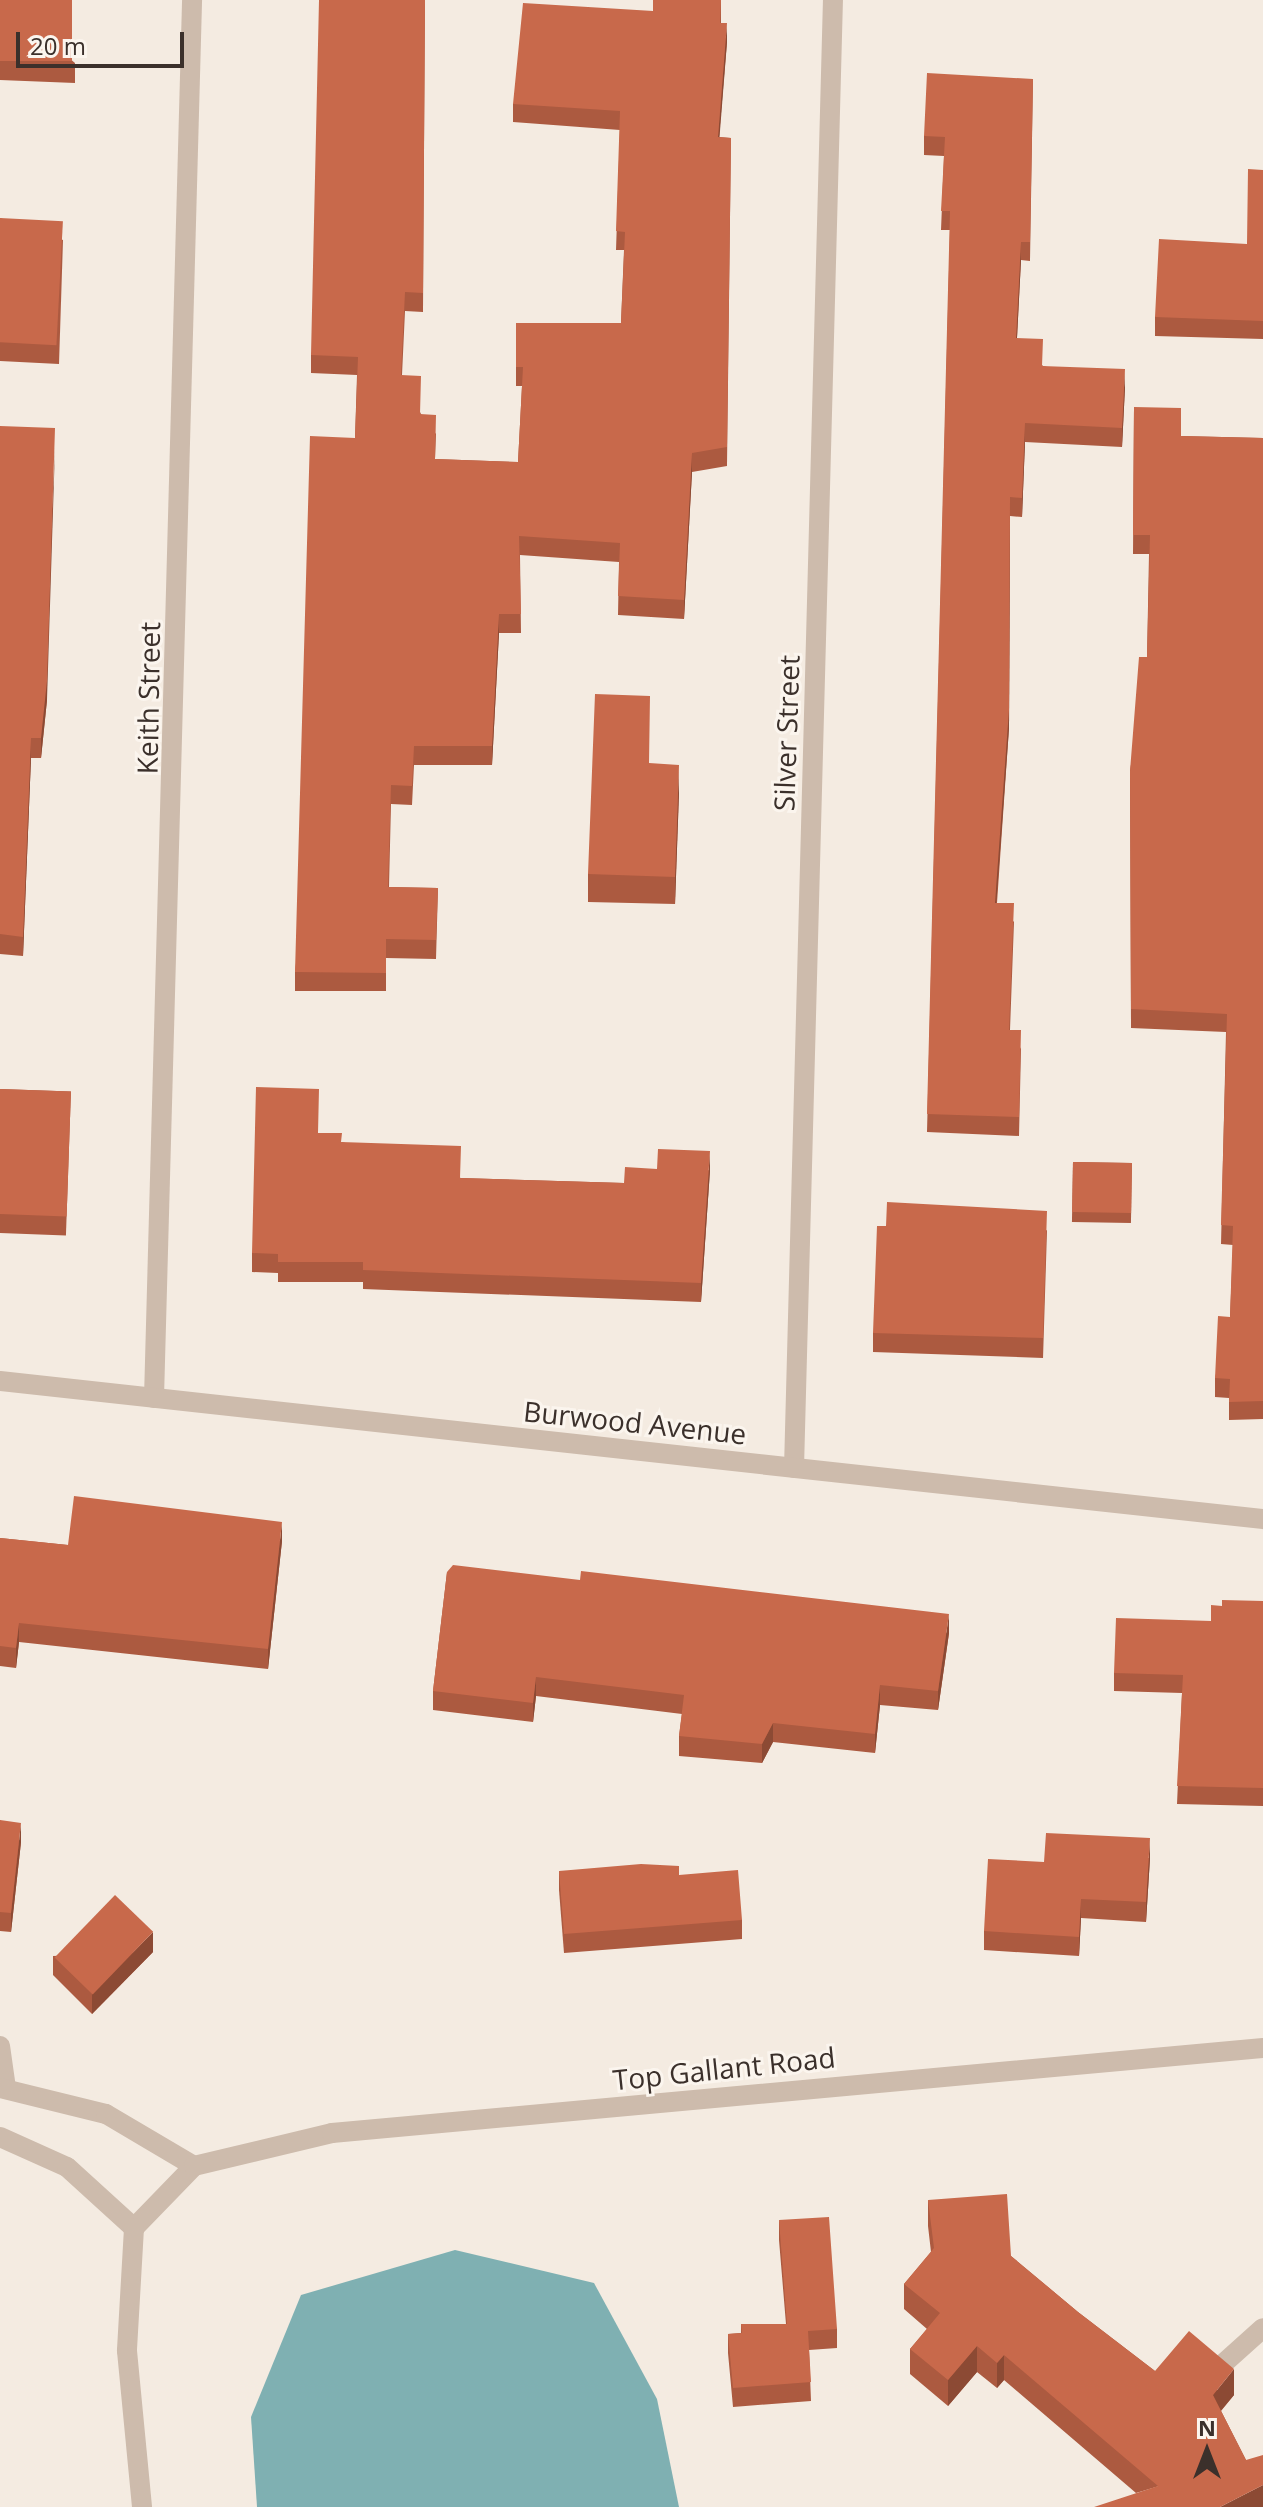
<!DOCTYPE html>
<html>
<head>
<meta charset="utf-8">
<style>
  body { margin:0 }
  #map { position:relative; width:1263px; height:2507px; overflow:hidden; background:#f4ebe1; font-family:"Open Sans",sans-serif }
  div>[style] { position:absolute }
  .water>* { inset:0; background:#7fb0b2 }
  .service>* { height:20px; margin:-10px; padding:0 10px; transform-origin:10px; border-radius:10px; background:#cdbbac }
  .minor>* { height:20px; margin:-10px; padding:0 10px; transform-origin:10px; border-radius:10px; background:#cdbbac }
  .tertiary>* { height:20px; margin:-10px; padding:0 10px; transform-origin:10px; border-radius:10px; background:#cdbbac }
  .wall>* { inset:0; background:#ac5a40; transform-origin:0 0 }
  .shaded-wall>* { inset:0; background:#8c4a34 }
  .building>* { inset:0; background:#c8694b; transform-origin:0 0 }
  span { translate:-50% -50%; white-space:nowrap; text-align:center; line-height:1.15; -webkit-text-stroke:6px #fbf5ee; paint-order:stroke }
  .street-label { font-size:28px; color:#3b302b }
  .north { position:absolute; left:1167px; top:2411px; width:80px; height:80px; -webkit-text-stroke:6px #fbf5ee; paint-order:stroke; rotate:0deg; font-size:22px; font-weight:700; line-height:32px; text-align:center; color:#3b302b }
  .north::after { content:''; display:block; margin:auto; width:28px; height:36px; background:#3b302b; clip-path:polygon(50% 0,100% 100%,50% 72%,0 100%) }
  .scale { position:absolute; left:16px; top:32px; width:168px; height:36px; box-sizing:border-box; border:4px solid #3b302b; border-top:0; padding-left:10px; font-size:24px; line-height:28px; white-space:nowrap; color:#3b302b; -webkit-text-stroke:6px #fbf5ee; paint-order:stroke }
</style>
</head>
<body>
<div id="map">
  <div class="water">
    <i style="clip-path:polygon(455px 2250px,594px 2283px,657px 2399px,679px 2507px,257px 2507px,251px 2417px,301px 2295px)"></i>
  </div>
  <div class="service">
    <i style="left:0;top:2046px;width:42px;rotate:81.9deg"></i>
    <i style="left:1224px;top:2363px;width:52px;rotate:-41.9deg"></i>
  </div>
  <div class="minor">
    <i style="left:154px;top:1398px;width:1399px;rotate:-88.44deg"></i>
    <i style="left:794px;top:1468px;width:1469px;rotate:-88.48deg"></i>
    <i style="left:0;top:2088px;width:109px;rotate:13.8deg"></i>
    <i style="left:106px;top:2114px;width:102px;rotate:30.6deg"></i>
    <i style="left:0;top:2137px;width:73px;rotate:24.1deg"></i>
    <i style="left:67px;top:2167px;width:91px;rotate:42.3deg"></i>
    <i style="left:134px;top:2228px;width:86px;rotate:-45.9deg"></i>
    <i style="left:194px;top:2166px;width:142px;rotate:-13.4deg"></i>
    <i style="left:332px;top:2133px;width:935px;rotate:-5.22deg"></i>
    <i style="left:134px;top:2228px;width:123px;rotate:93.3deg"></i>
    <i style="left:127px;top:2351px;width:157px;rotate:84.5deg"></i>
  </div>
  <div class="tertiary">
    <i style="left:0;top:1381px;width:1271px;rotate:6.24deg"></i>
  </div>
  <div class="wall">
    <i style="clip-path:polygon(0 0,75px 63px,75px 83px,0 80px)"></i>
    <i style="clip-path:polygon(425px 0,423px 312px,405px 311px,402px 375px,421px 414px,436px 434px,435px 459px,518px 462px,522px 386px,516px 386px,516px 323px,621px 323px,624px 250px,616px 250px,620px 130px,513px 122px,513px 104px,653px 11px,721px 0,721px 23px,727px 42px,719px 137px,731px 138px,727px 466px,692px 472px,684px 619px,618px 615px,619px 562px,520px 555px,521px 633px,499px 633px,492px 765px,414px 765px,412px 805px,391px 804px,389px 887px,438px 888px,436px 959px,386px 958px,386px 991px,295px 991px,295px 972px,355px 438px,357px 375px,311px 373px,311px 355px)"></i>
    <i style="clip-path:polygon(1033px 79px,1030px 261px,1021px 260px,1017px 338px,1043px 366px,1125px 387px,1122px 447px,1025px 442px,1022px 517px,1010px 516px,1009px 728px,997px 903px,1014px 922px,1010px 1030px,1021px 1049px,1019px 1136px,927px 1132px,950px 230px,941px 230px,944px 156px,924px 155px,924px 136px)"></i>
    <i style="clip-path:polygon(1263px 162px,1263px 339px,1155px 336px,1155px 317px,1247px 244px,1263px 170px)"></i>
    <i style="clip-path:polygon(0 218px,63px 240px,59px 364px,0 361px)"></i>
    <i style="clip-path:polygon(1134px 407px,1181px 436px,1263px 438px,1263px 1419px,1229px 1420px,1229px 1398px,1215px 1397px,1215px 1378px,1230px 1317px,1233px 1245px,1221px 1244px,1226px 1032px,1131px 1028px,1130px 771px,1147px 657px,1149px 554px,1133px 554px)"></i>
    <i style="clip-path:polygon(0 426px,47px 700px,41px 758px,31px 758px,23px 956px,0 954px)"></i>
    <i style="clip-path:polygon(679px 792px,675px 904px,588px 902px,588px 874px)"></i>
    <i style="left:0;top:1089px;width:71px;height:144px;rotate:2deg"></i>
    <i style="clip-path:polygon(342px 1142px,461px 1178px,624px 1183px,710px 1170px,701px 1302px,363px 1289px,363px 1282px,278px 1282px,278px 1273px,252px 1272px,252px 1253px)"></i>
    <i style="left:1073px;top:1162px;width:59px;height:60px;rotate:1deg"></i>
    <i style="clip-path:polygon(1047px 1230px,1043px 1358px,873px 1352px,873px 1333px)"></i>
    <i style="clip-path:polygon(0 1538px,68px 1545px,282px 1541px,268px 1669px,19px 1642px,16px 1668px,0 1666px)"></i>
    <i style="clip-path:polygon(447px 1572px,949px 1633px,938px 1710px,880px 1705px,875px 1753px,773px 1742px,762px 1763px,679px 1756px,679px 1736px,682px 1714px,536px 1696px,533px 1722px,433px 1710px,433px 1691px)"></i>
    <i style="clip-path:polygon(1263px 1601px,1263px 1806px,1177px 1804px,1182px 1693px,1114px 1691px,1114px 1673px,1211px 1621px,1222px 1606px)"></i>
    <i style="clip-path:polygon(0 1820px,21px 1842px,11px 1932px,0 1931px)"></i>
    <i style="clip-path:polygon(1150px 1858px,1146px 1922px,1081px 1918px,1079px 1956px,984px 1950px,984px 1931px,1044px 1862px)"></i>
    <i style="clip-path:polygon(559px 1871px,679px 1875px,742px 1920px,742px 1939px,564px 1953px,559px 1890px)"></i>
    <i style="clip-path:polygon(153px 1952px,92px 2014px,53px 1975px,53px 1956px)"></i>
    <i style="clip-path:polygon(928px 2200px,1011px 2256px,1078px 2312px,1155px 2371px,1234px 2395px,1221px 2411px,1246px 2460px,1136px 2493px,1004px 2380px,997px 2388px,977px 2372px,948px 2406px,910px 2374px,910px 2349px,927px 2329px,904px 2309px,904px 2284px,931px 2252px,928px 2226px)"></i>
    <i style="clip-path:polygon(779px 2220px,837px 2329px,837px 2348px,809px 2350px,811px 2401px,733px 2407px,728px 2353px,728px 2334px,741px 2333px,741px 2324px,786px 2324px,779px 2240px)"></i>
  </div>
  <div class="shaded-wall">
    <i style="clip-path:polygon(727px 23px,727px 42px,718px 156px,718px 137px)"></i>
    <i style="clip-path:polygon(1021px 242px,1021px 260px,1016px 357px,1016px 338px)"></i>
    <i style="clip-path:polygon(1125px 369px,1125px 387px,1122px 447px,1122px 428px)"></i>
    <i style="clip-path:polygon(1025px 423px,1025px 442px,1022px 517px,1022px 498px)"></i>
    <i style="clip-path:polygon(55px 447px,47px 700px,41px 758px,41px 738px)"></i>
    <i style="clip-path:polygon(692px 453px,692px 472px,684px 619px,684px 600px)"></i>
    <i style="clip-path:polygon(1010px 516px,1009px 728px,995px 921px,995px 903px)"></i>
    <i style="clip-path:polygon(499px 614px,499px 633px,492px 765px,492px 746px)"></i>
    <i style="clip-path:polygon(31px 738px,31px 758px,23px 956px,23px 937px)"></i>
    <i style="clip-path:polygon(679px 765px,679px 792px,675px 904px,675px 877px)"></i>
    <i style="clip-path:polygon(710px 1151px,710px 1170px,701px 1302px,701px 1283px)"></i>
    <i style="clip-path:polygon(282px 1522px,282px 1541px,268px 1669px,268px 1649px)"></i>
    <i style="clip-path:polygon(949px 1614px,949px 1633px,938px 1710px,938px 1691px)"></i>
    <i style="clip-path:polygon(19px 1623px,19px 1642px,16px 1668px,16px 1648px)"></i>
    <i style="clip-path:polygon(536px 1677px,536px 1696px,533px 1722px,533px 1703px)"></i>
    <i style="clip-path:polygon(880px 1685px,880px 1705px,875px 1753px,875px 1734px)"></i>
    <i style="clip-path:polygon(773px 1723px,773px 1742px,762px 1763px,762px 1744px)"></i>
    <i style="clip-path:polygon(21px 1823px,21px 1842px,11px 1932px,11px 1913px)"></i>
    <i style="clip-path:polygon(1150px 1838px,1150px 1858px,1146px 1922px,1146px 1902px)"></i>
    <i style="clip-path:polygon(1081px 1899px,1081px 1918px,1079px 1956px,1079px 1937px)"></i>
    <i style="clip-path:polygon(153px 1932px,153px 1952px,92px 2014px,92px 1994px)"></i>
    <i style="clip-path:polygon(977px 2346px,977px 2372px,948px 2406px,948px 2380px)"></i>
    <i style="clip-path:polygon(1004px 2355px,1004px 2380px,997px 2388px,997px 2363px)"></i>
    <i style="clip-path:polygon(1234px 2369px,1234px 2395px,1213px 2420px,1213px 2395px)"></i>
    <i style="clip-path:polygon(1263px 2485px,1263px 2507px,1220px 2507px)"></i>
  </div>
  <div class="building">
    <i style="left:0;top:0;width:72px;height:61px"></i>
    <i style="clip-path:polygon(319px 0,425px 0,423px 293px,405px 292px,401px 375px,421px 376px,420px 414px,436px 415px,435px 459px,518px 462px,523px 367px,516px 367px,516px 323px,621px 323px,625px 232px,616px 231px,620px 111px,513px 104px,523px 3px,653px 11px,653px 0,721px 0,720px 23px,727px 23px,718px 137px,731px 138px,727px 447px,692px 453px,684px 600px,618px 596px,620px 543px,519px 536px,521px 614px,499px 614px,492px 746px,414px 746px,412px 786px,391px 785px,388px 887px,438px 888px,436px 940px,386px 939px,386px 973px,295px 972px,310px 436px,355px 438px,358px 357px,311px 355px)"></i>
    <i style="clip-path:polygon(927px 73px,1033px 79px,1030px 242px,1021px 242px,1016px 338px,1043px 339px,1042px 366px,1125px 369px,1122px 428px,1025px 423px,1022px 498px,1010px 497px,1009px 710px,995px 903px,1014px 903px,1009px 1030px,1021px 1030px,1019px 1117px,927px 1114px,950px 211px,941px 211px,945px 137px,924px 136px)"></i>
    <i style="clip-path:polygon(1263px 162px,1263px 321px,1155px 317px,1159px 239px,1247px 244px,1248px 169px,1263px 170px)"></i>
    <i style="left:0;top:218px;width:63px;height:124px;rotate:3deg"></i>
    <i style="clip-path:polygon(1134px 407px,1181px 408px,1181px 436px,1263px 438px,1263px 1401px,1229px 1402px,1230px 1379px,1215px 1378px,1218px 1316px,1230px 1317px,1233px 1226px,1221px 1225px,1227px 1014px,1131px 1009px,1130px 771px,1139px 657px,1147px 657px,1150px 535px,1133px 535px)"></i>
    <i style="clip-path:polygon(0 426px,55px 428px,47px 681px,41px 738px,31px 738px,23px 937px,0 934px)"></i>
    <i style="clip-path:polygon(595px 694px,650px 696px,649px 763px,679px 765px,675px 877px,588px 874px)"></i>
    <i style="clip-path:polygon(256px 1087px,319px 1089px,318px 1133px,342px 1133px,341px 1142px,461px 1146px,460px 1178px,624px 1183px,625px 1167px,657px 1169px,658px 1149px,710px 1151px,701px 1283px,363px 1270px,363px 1262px,278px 1262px,278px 1254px,252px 1253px)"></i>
    <i style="left:0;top:1089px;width:71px;height:125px;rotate:2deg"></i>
    <i style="left:1073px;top:1162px;width:59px;height:50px;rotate:1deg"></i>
    <i style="clip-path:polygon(887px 1202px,1047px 1211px,1043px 1338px,873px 1333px,877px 1226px,886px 1226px)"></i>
    <i style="clip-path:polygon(74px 1496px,282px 1522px,268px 1649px,19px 1623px,16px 1648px,0 1646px,0 1538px,68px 1545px)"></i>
    <i style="clip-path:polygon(453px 1565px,580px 1580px,581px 1571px,949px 1614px,938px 1691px,880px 1685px,875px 1734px,773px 1723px,762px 1744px,679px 1736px,684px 1695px,536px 1677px,533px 1703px,433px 1691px,447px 1572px)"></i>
    <i style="clip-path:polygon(1222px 1600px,1263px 1601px,1263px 1788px,1177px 1786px,1183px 1675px,1114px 1673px,1116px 1618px,1211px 1621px,1211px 1605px,1222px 1606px)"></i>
    <i style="clip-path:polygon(0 1820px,21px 1823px,11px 1913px,0 1912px)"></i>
    <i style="clip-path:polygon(1046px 1833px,1150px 1838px,1146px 1902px,1081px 1899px,1079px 1937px,984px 1931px,988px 1859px,1044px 1862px)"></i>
    <i style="clip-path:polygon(641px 1864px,679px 1866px,679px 1875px,738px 1870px,742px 1920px,564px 1934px,559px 1871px)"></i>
    <i style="left:115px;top:1895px;width:53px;height:87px;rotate:44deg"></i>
    <i style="clip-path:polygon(1007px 2194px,1011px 2256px,1078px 2312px,1155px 2371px,1189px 2331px,1234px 2369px,1213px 2395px,1246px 2460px,1263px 2455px,1263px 2485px,1220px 2507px,1094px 2507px,1158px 2486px,1004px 2355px,997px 2363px,977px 2346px,948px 2380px,910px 2349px,940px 2313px,904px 2284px,934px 2248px,928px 2200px)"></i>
    <i style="clip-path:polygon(829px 2217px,837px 2329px,808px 2331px,811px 2382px,733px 2388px,728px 2334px,742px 2333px,741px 2324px,787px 2324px,779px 2220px)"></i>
  </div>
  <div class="street-label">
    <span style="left:148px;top:698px;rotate:-89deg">Keith Street</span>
    <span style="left:786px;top:733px;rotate:-88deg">Silver Street</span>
    <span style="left:635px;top:1422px;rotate:6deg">Burwood Avenue</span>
    <span style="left:724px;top:2068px;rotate:-6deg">Top Gallant Road</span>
  </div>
  <div class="north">N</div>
  <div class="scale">20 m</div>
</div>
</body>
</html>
